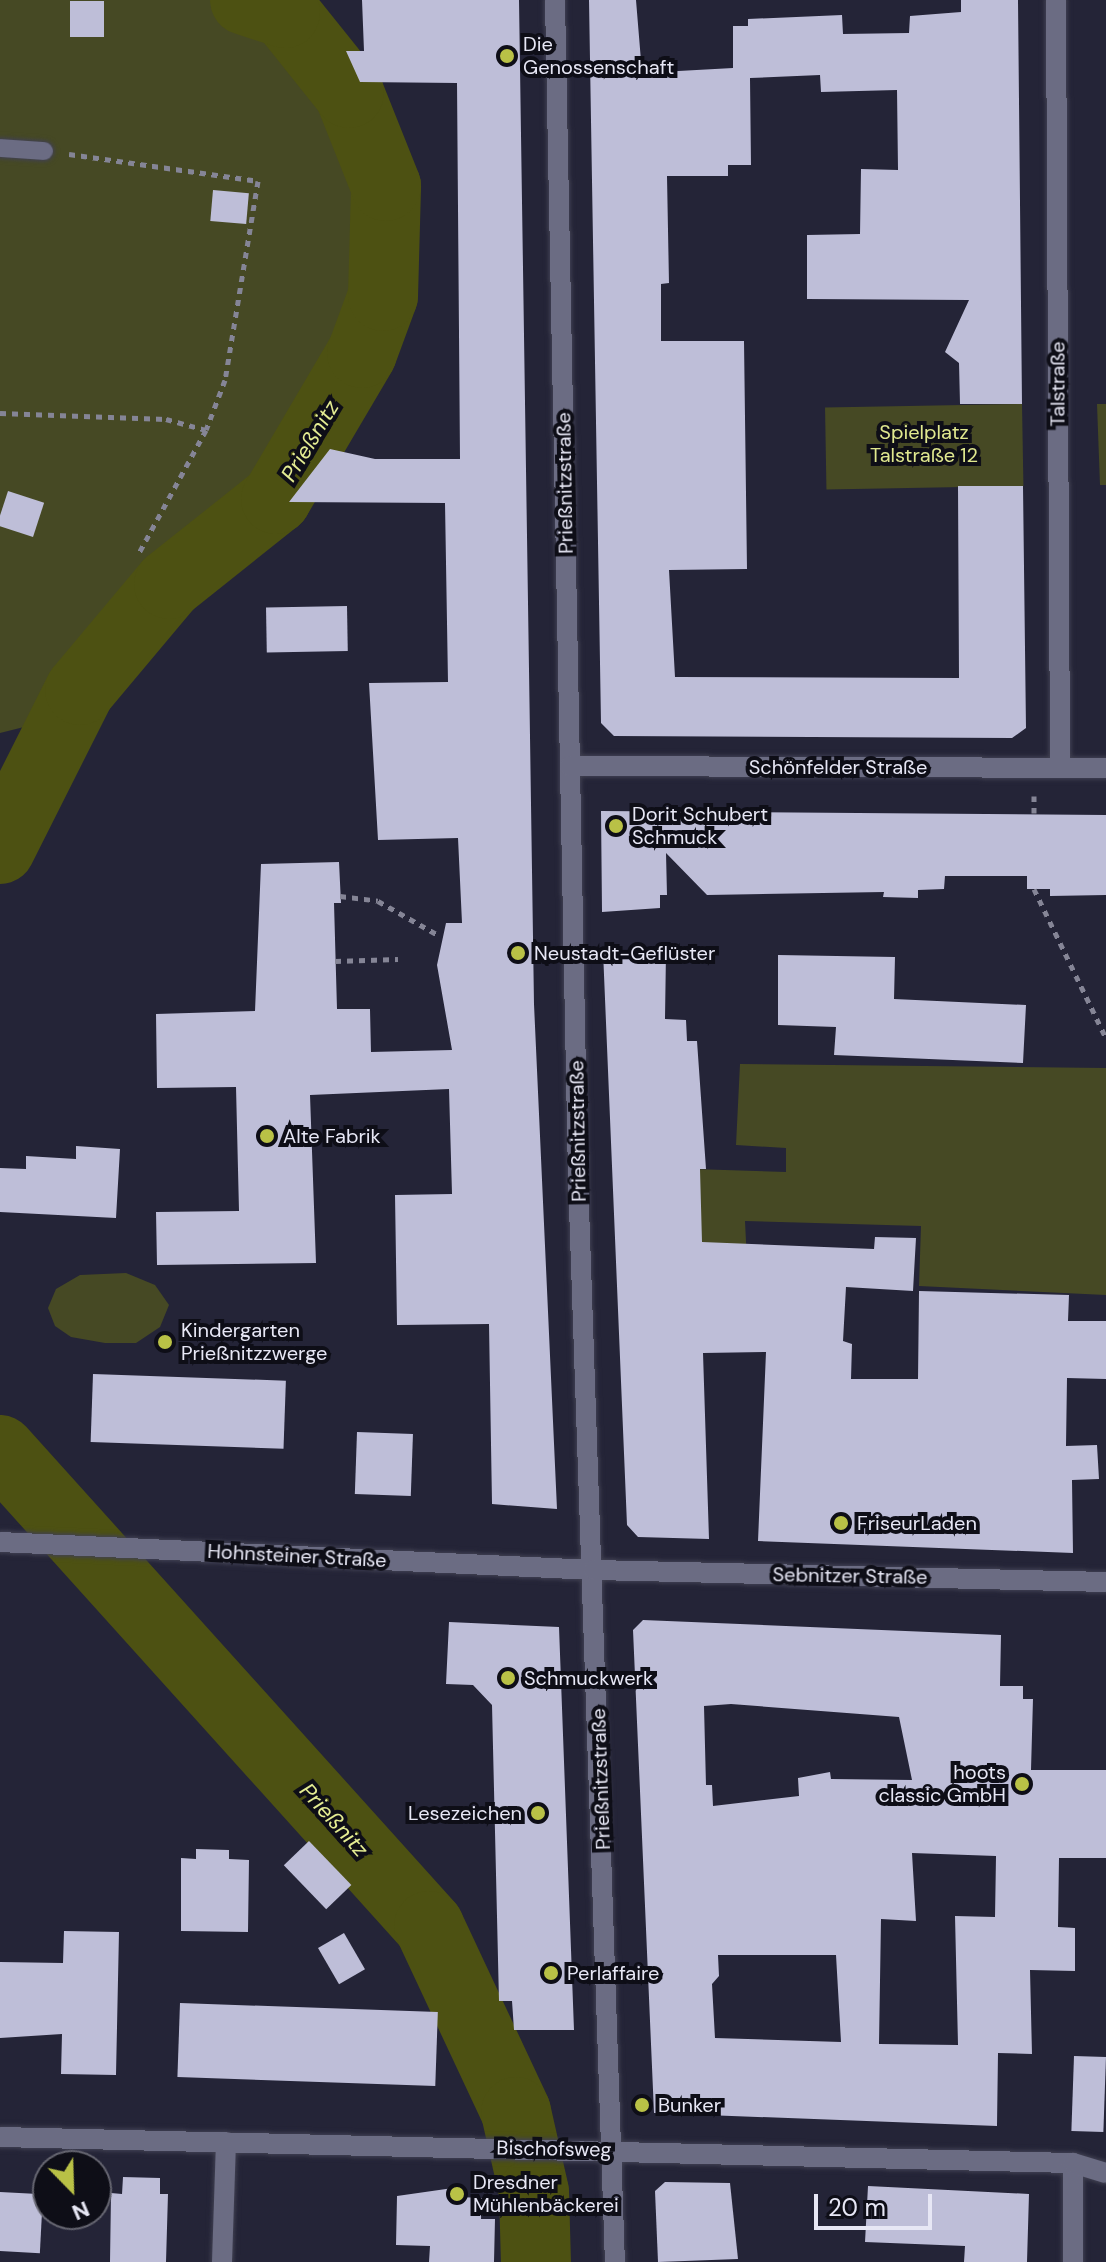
<!DOCTYPE html>
<html>
<head>
<meta charset="utf-8">
<style>
  body { margin:0 }
  #map { position:relative; width:1106px; height:2262px; overflow:hidden; background:#242437; font-family:"DM Sans",sans-serif }
  div>[style] { position:absolute }
  .green>* { inset:0; background:#464924; transform-origin:0 0 }
  .river>* { height:70px; margin:-35px; padding:0 35px; transform-origin:35px; border-radius:35px; background:#4d5112 }
  .building>* { inset:0; background:#bebed8; transform-origin:0 0 }
  .path>* { height:5px; margin-top:-2.5px; transform-origin:0; background:repeating-linear-gradient(90deg,#858596 0 6px,transparent 0 12px) }
  .roads { filter:drop-shadow(0 0 2px #414152) drop-shadow(0 0 2px #414152) }
  .service>* { height:18px; margin:-9px; padding:0 9px; transform-origin:9px; border-radius:9px; background:#6b6c83 }
  .minor>* { height:20px; margin:-10px; padding:0 10px; transform-origin:10px; border-radius:10px; background:#6b6c83 }
  .tertiary>* { height:20px; margin:-10px; padding:0 10px; transform-origin:10px; border-radius:10px; background:#6b6c83 }
  .dots>* { width:22px; height:22px; translate:-50% -50%; box-sizing:border-box; border:4px solid #0e0e17; border-radius:50% }
  span { translate:-50% -50%; white-space:nowrap; text-align:center; line-height:1.15; -webkit-text-stroke:8px #0e0e17; paint-order:stroke }
  .poi-label { font-size:20px; color:#e7e7f5 }
  .left { translate:0 -50%; text-align:left }
  .right { translate:-100% -50%; text-align:right }
  .street-label { font-size:20px; color:#e7e7f5 }
  .park-label { font-size:20px; color:#e0e88f }
  .water-label { font-size:22px; color:#e4ec92; font-style:italic }
  .north { position:absolute; left:32px; top:2150px; width:80px; height:80px; box-sizing:border-box; background:#0e0e17; border:2px solid #656570; border-radius:50%; rotate:157deg; font-size:22px; font-weight:700; line-height:32px; text-align:center; color:#e7e7f5 }
  .north::after { content:''; display:block; margin:auto; width:28px; height:36px; background:#b9c146; clip-path:polygon(50% 0,100% 100%,50% 72%,0 100%) }
  .scale { position:absolute; left:814px; top:2194px; width:118px; height:36px; box-sizing:border-box; border:4px solid #e7e7f5; border-top:0; padding-left:10px; font-size:24px; line-height:28px; white-space:nowrap; color:#e7e7f5; -webkit-text-stroke:6px #0e0e17; paint-order:stroke }
</style>
</head>
<body>
<div id="map">
  <div class="green">
    <i style="clip-path:polygon(0 0,218px 0,294px 29px,345px 106px,376px 189px,375px 273px,314px 407px,259px 494px,166px 571px,32px 725px,0 733px)"></i>
    <i style="left:1022px;top:404px;width:82px;height:197px;rotate:89deg"></i>
    <i style="clip-path:polygon(1097px 404px,1106px 404px,1106px 485px,1100px 485px)"></i>
    <i style="clip-path:polygon(740px 1064px,1106px 1068px,1106px 1295px,919px 1286px,921px 1226px,745px 1221px,748px 1282px,697px 1280px,693px 1169px,786px 1172px,786px 1148px,736px 1145px)"></i>
    <i style="clip-path:polygon(126px 1273px,155px 1285px,169px 1305px,160px 1327px,136px 1343px,105px 1343px,71px 1337px,55px 1326px,48px 1308px,56px 1289px,80px 1275px)"></i>
  </div>
  <div class="river">
    <i style="left:0;top:849px;width:178px;rotate:-63.3deg"></i>
    <i style="left:80px;top:690px;width:138px;rotate:-50deg"></i>
    <i style="left:169px;top:584px;width:137px;rotate:-38.5deg"></i>
    <i style="left:276px;top:499px;width:169px;rotate:-59.5deg"></i>
    <i style="left:362px;top:353px;width:61px;rotate:-69.8deg"></i>
    <i style="left:383px;top:296px;width:110px;rotate:-88.4deg"></i>
    <i style="left:386px;top:186px;width:100px;rotate:-111.7deg"></i>
    <i style="left:349px;top:93px;width:102px;rotate:-128.7deg"></i>
    <i style="left:285px;top:13px;width:42px;rotate:-162deg"></i>
    <i style="left:0;top:1450px;width:641px;rotate:47.97deg"></i>
    <i style="left:429px;top:1926px;width:205px;rotate:64.9deg"></i>
    <i style="left:516px;top:2112px;width:82px;rotate:77.3deg"></i>
    <i style="left:534px;top:2192px;width:70px;rotate:88.4deg"></i>
  </div>
  <div class="building">
    <i style="clip-path:polygon(362px 0,519px 0,534px 1004px,557px 1509px,492px 1504px,489px 1324px,397px 1325px,395px 1195px,452px 1194px,449px 1089px,310px 1095px,316px 1263px,157px 1265px,156px 1212px,239px 1211px,236px 1087px,157px 1088px,156px 1014px,255px 1011px,261px 864px,339px 862px,341px 903px,334px 903px,337px 1009px,370px 1009px,371px 1052px,452px 1050px,437px 965px,446px 923px,462px 923px,458px 838px,378px 840px,369px 683px,448px 682px,445px 503px,289px 502px,330px 449px,375px 459px,460px 459px,457px 83px,360px 82px,346px 51px,364px 51px)"></i>
    <i style="clip-path:polygon(589px 0,636px 0,642px 73px,733px 68px,733px 26px,748px 26px,748px 19px,842px 15px,843px 34px,909px 33px,910px 16px,961px 12px,961px 0,1018px 0,1022px 404px,960px 404px,959px 363px,945px 352px,969px 300px,807px 299px,807px 235px,860px 234px,861px 169px,898px 170px,897px 90px,821px 92px,820px 75px,750px 78px,751px 165px,728px 165px,728px 176px,667px 176px,669px 283px,661px 284px,661px 341px,744px 341px,747px 569px,669px 570px,675px 677px,959px 678px,958px 486px,1023px 486px,1026px 728px,1012px 738px,614px 736px,601px 723px)"></i>
    <i style="left:104px;top:1px;width:36px;height:34px;rotate:90deg"></i>
    <i style="left:213px;top:190px;width:36px;height:31px;rotate:5deg"></i>
    <i style="left:8px;top:491px;width:38px;height:36px;rotate:18deg"></i>
    <i style="left:347px;top:606px;width:45px;height:81px;rotate:89deg"></i>
    <i style="clip-path:polygon(601px 811px,1106px 815px,1106px 895px,1050px 896px,1050px 889px,1027px 889px,1027px 876px,945px 876px,944px 889px,918px 890px,918px 898px,883px 897px,884px 892px,707px 895px,666px 853px,667px 895px,660px 895px,660px 908px,602px 912px)"></i>
    <i style="clip-path:polygon(603px 951px,666px 953px,665px 1019px,686px 1020px,687px 1041px,697px 1041px,706px 1169px,700px 1169px,702px 1242px,874px 1249px,875px 1237px,916px 1238px,913px 1291px,846px 1287px,843px 1341px,852px 1344px,851px 1379px,918px 1379px,919px 1291px,1069px 1295px,1068px 1321px,1106px 1321px,1106px 1379px,1067px 1378px,1066px 1446px,1097px 1445px,1099px 1479px,1072px 1480px,1073px 1553px,758px 1541px,766px 1352px,703px 1353px,709px 1539px,638px 1537px,627px 1525px)"></i>
    <i style="clip-path:polygon(778px 955px,895px 957px,894px 999px,1026px 1005px,1023px 1063px,834px 1055px,836px 1027px,778px 1025px)"></i>
    <i style="clip-path:polygon(76px 1146px,120px 1149px,116px 1218px,0 1212px,0 1168px,26px 1169px,26px 1156px,76px 1159px)"></i>
    <i style="left:93px;top:1374px;width:193px;height:68px;rotate:2deg"></i>
    <i style="left:357px;top:1432px;width:56px;height:62px;rotate:2deg"></i>
    <i style="clip-path:polygon(evenodd,643px 1620px,1001px 1635px,1000px 1686px,1023px 1686px,1023px 1699px,1033px 1699px,1031px 1770px,1106px 1770px,1106px 1858px,1059px 1858px,1058px 1927px,1075px 1928px,1075px 1971px,1030px 1970px,1032px 2054px,998px 2053px,997px 2126px,654px 2113px,633px 1630px,643px 1620px,731px 1704px,899px 1717px,912px 1780px,831px 1779px,830px 1772px,798px 1778px,799px 1796px,713px 1806px,712px 1785px,706px 1785px,704px 1706px,731px 1704px,643px 1620px,912px 1853px,996px 1856px,995px 1917px,955px 1916px,958px 2045px,879px 2044px,881px 1919px,916px 1921px,912px 1853px,643px 1620px,718px 1955px,836px 1955px,841px 2042px,715px 2038px,712px 1984px,719px 1976px,718px 1955px)"></i>
    <i style="clip-path:polygon(449px 1622px,559px 1627px,574px 2030px,514px 2030px,512px 2001px,499px 2001px,492px 1705px,473px 1685px,446px 1684px)"></i>
    <i style="left:309px;top:1841px;width:61px;height:35px;rotate:46deg"></i>
    <i style="clip-path:polygon(196px 1849px,229px 1850px,229px 1859px,249px 1860px,248px 1932px,181px 1931px,181px 1858px,196px 1859px)"></i>
    <i style="clip-path:polygon(64px 1931px,119px 1932px,116px 2075px,61px 2074px,62px 2034px,0 2038px,0 1962px,63px 1963px)"></i>
    <i style="left:344px;top:1933px;width:42px;height:30px;rotate:60deg"></i>
    <i style="left:180px;top:2003px;width:258px;height:74px;rotate:2deg"></i>
    <i style="left:1074px;top:2056px;width:32px;height:75px;rotate:2deg"></i>
    <i style="clip-path:polygon(123px 2177px,160px 2178px,160px 2194px,168px 2194px,166px 2262px,110px 2262px,111px 2193px,122px 2194px)"></i>
    <i style="clip-path:polygon(665px 2182px,730px 2183px,738px 2259px,658px 2262px,655px 2191px)"></i>
    <i style="clip-path:polygon(868px 2186px,1029px 2194px,1027px 2262px,964px 2262px,965px 2246px,865px 2242px)"></i>
    <i style="clip-path:polygon(453px 2188px,459px 2197px,482px 2198px,481px 2219px,495px 2219px,494px 2262px,429px 2262px,430px 2246px,396px 2245px,397px 2196px)"></i>
    <i style="left:0;top:2192px;width:43px;height:59px;rotate:3deg"></i>
  </div>
  <div class="path">
    <i style="left:69px;top:154px;width:191px;rotate:8.1deg"></i>
    <i style="left:258px;top:181px;width:202px;rotate:99.4deg"></i>
    <i style="left:225px;top:380px;width:53px;rotate:110.8deg"></i>
    <i style="left:206px;top:430px;width:140px;rotate:118.6deg"></i>
    <i style="left:0;top:413px;width:166px;rotate:2.1deg"></i>
    <i style="left:166px;top:419px;width:41px;rotate:15.4deg"></i>
    <i style="left:1034px;top:813px;width:17px;rotate:-90deg"></i>
    <i style="left:1034px;top:889px;width:165px;rotate:64.2deg"></i>
    <i style="left:340px;top:896px;width:38px;rotate:7deg"></i>
    <i style="left:378px;top:901px;width:69px;rotate:29.5deg"></i>
    <i style="left:335px;top:961px;width:63px;rotate:-1.8deg"></i>
  </div>
  <div class="roads">
    <div class="service">
      <i style="left:0;top:148px;width:44px;rotate:3.9deg"></i>
    </div>
    <div class="minor">
      <i style="left:555px;top:0;width:1177px;rotate:88.88deg"></i>
      <i style="left:578px;top:1177px;width:1086px;rotate:88.05deg"></i>
      <i style="left:1056px;top:0;width:767px;rotate:89.7deg"></i>
      <i style="left:570px;top:766px;width:536px;rotate:0.21deg"></i>
      <i style="left:0;top:1542px;width:595px;rotate:2.7deg"></i>
      <i style="left:594px;top:1570px;width:512px;rotate:1.34deg"></i>
      <i style="left:222px;top:2262px;width:120px;rotate:-88.1deg"></i>
      <i style="left:1073px;top:2262px;width:99px;rotate:-90deg"></i>
    </div>
    <div class="tertiary">
      <i style="left:0;top:2137px;width:1073px;rotate:1.39deg"></i>
      <i style="left:1073px;top:2163px;width:34px;rotate:17deg"></i>
    </div>
  </div>
  <div class="dots">
    <i style="left:507px;top:56px;background:#b9c146"></i>
    <i style="left:616px;top:826px;background:#b9c146"></i>
    <i style="left:518px;top:953px;background:#b9c146"></i>
    <i style="left:267px;top:1136px;background:#b9c146"></i>
    <i style="left:165px;top:1342px;background:#b9c146"></i>
    <i style="left:841px;top:1523px;background:#b9c146"></i>
    <i style="left:508px;top:1678px;background:#b9c146"></i>
    <i style="left:1022px;top:1784px;background:#b9c146"></i>
    <i style="left:538px;top:1813px;background:#b9c146"></i>
    <i style="left:551px;top:1973px;background:#b9c146"></i>
    <i style="left:642px;top:2105px;background:#b9c146"></i>
    <i style="left:457px;top:2194px;background:#b9c146"></i>
  </div>
  <div class="poi-label">
    <span class="left" style="left:523px;top:56px">Die<br>Genossenschaft</span>
    <span class="left" style="left:632px;top:826px">Dorit Schubert<br>Schmuck</span>
    <span class="left" style="left:534px;top:953px">Neustadt-Geflüster</span>
    <span class="left" style="left:283px;top:1136px">Alte Fabrik</span>
    <span class="left" style="left:181px;top:1342px">Kindergarten<br>Prießnitzzwerge</span>
    <span class="left" style="left:857px;top:1523px">FriseurLaden</span>
    <span class="left" style="left:524px;top:1678px">Schmuckwerk</span>
    <span class="right" style="left:1006px;top:1784px">hoots<br>classic GmbH</span>
    <span class="right" style="left:522px;top:1813px">Lesezeichen</span>
    <span class="left" style="left:567px;top:1973px">Perlaffaire</span>
    <span class="left" style="left:658px;top:2105px">Bunker</span>
    <span class="left" style="left:473px;top:2194px">Dresdner<br>Mühlenbäckerei</span>
  </div>
  <div class="street-label">
    <span style="left:1058px;top:384px;rotate:-90deg">Talstraße</span>
    <span style="left:565px;top:483px;rotate:-91deg">Prießnitzstraße</span>
    <span style="left:838px;top:767px">Schönfelder Straße</span>
    <span style="left:578px;top:1131px;rotate:-91deg">Prießnitzstraße</span>
    <span style="left:297px;top:1556px;rotate:3deg">Hohnsteiner Straße</span>
    <span style="left:850px;top:1576px;rotate:1deg">Sebnitzer Straße</span>
    <span style="left:601px;top:1779px;rotate:-92deg">Prießnitzstraße</span>
    <span style="left:554px;top:2149px;rotate:1deg">Bischofsweg</span>
  </div>
  <div class="park-label">
    <span style="left:924px;top:444px">Spielplatz<br>Talstraße 12</span>
  </div>
  <div class="water-label">
    <span style="left:310px;top:441px;rotate:-59deg">Prießnitz</span>
    <span style="left:334px;top:1820px;rotate:48deg">Prießnitz</span>
  </div>
  <div class="north">N</div>
  <div class="scale">20 m</div>
</div>
</body>
</html>
